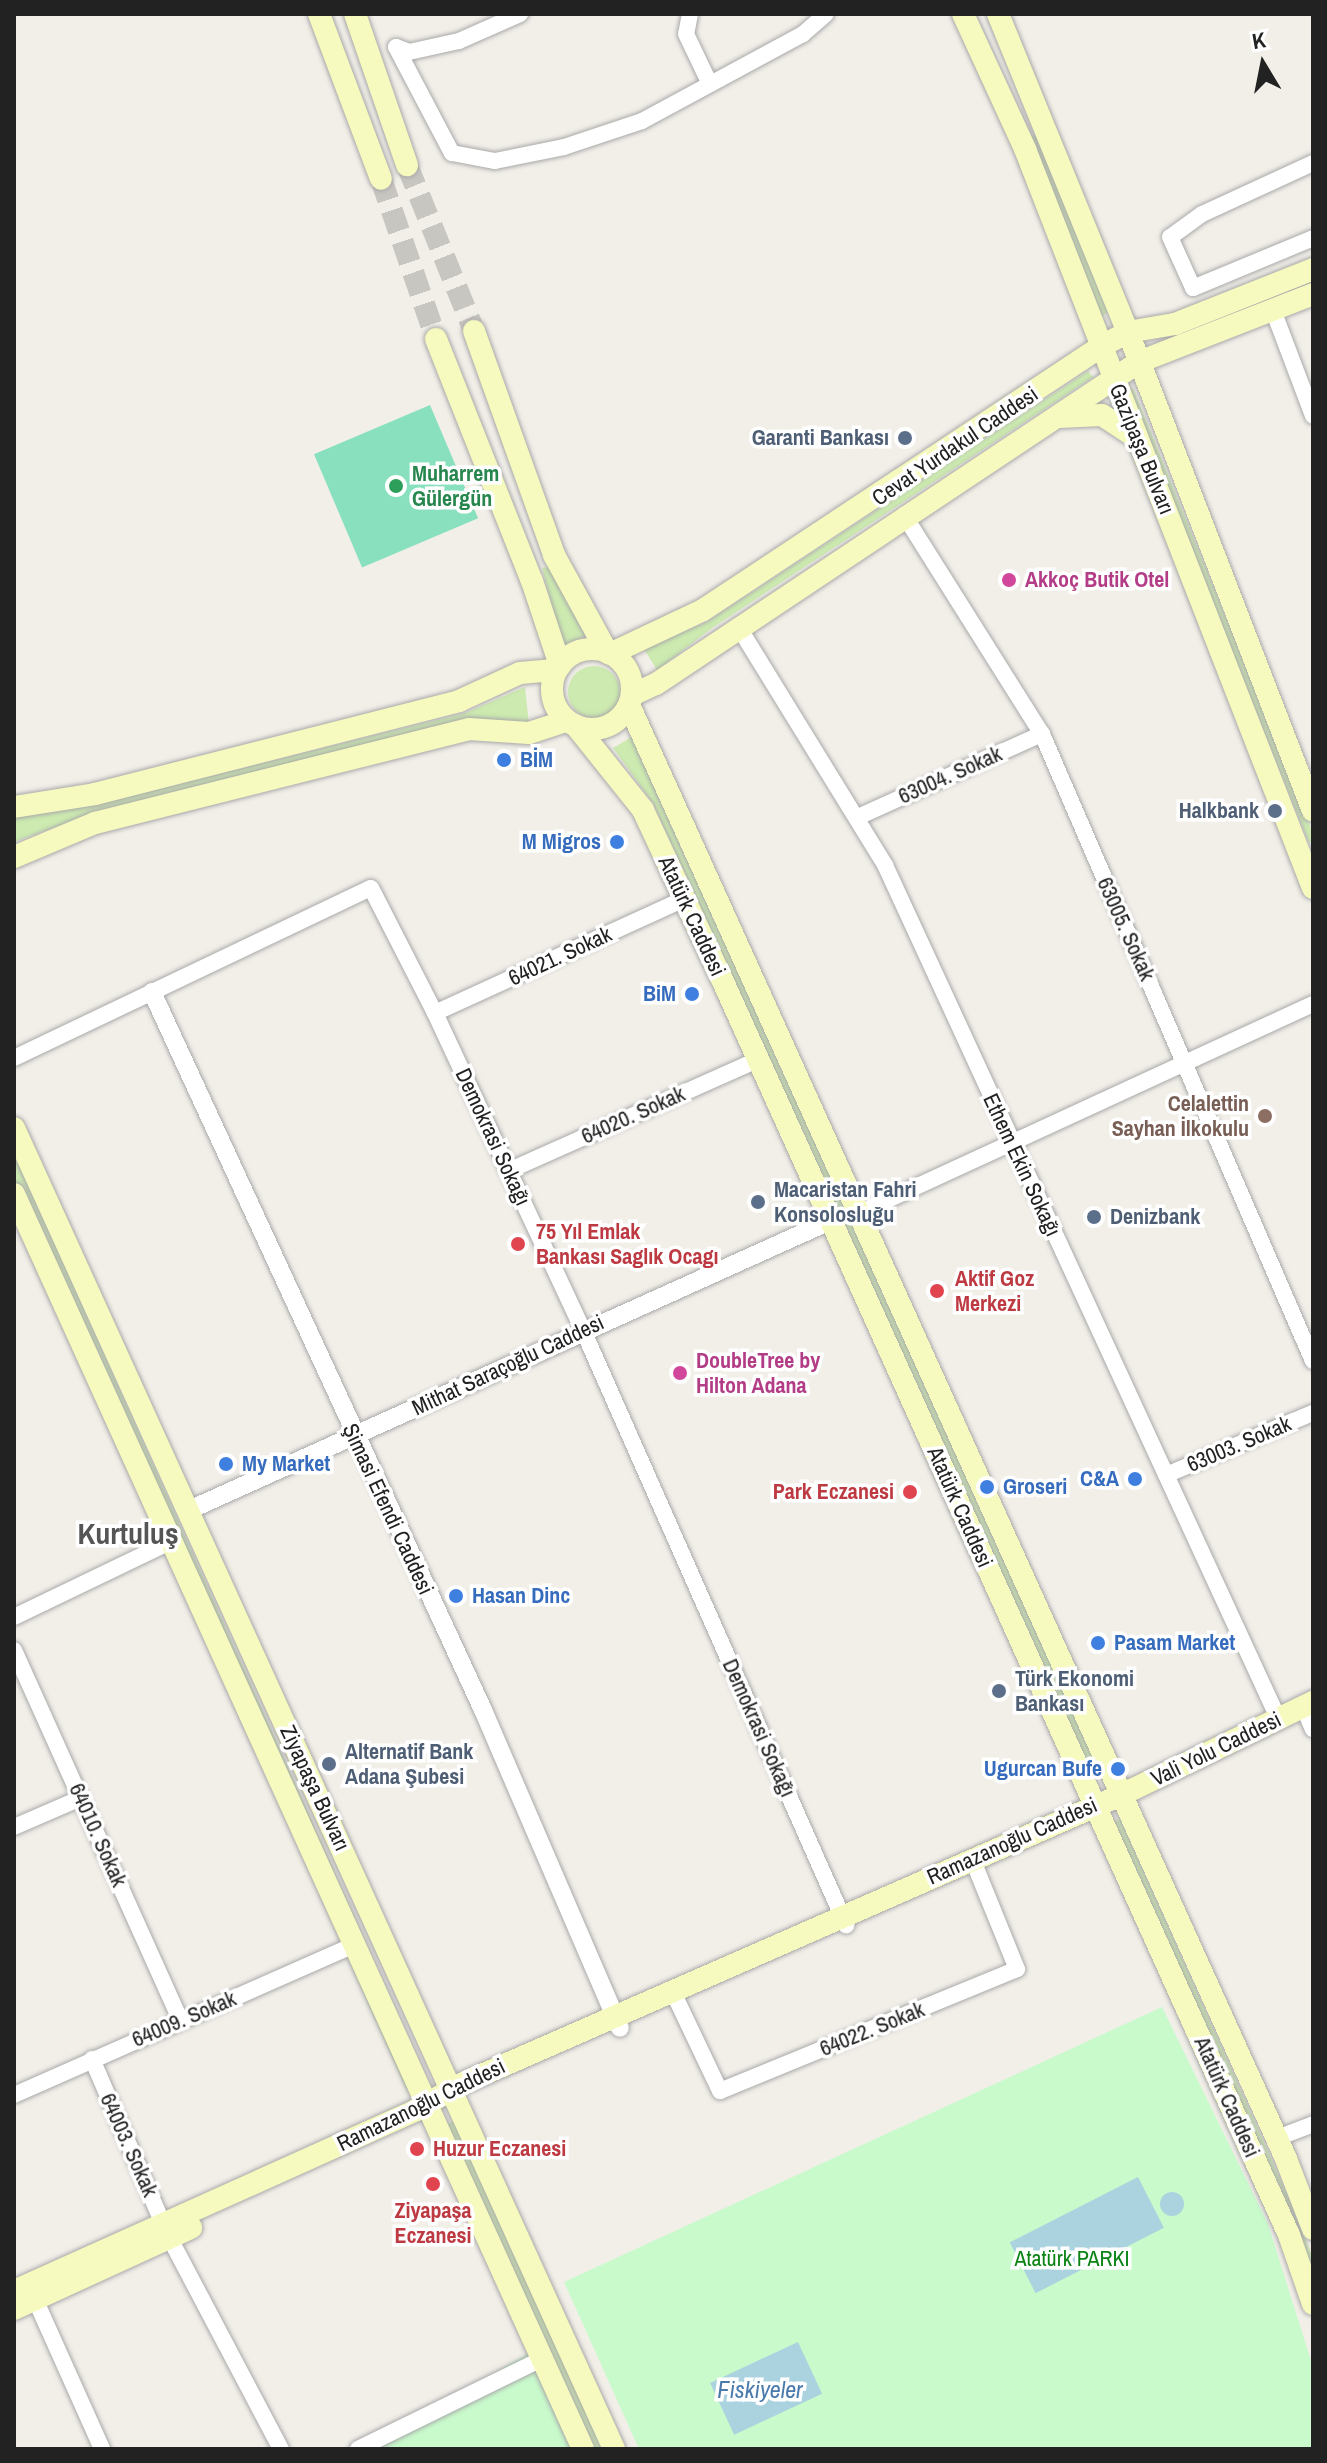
<!DOCTYPE html>
<html>
<head>
<meta charset="utf-8">
<style>
  body { margin:0 }
  #map { position:relative; width:1327px; height:2463px; overflow:hidden; background:#f2efe9; font-family:"Archivo Narrow",sans-serif }
  div>[style] { position:absolute }
  .grass>* { inset:0; background:#cdebb0; transform-origin:0 0 }
  .round { border-radius:50% }
  .park>* { inset:0; background:#c8facc }
  .pitch>* { inset:0; background:#88e0be; transform-origin:0 0 }
  .water>* { inset:0; background:#aad3df; transform-origin:0 0 }
  .secondary-tunnel>* { height:22px; margin-top:-11px; transform-origin:0; background:repeating-linear-gradient(90deg,#c8c6c1 0 22px,transparent 0 33px) }
  .roads { filter:drop-shadow(0 0 2px #a9a9a9) drop-shadow(0 0 2px #a9a9a9) }
  .minor>* { height:16px; margin:-8px; padding:0 8px; transform-origin:8px; border-radius:8px; background:#fff }
  .tertiary>* { height:18px; margin:-9px; padding:0 9px; transform-origin:9px; border-radius:9px; background:#fff }
  .secondary>* { height:22px; margin:-11px; padding:0 11px; transform-origin:11px; border-radius:11px; background:#f7fabf }
  .secondary>.ring { margin:-11px; padding:0; box-sizing:content-box; background:none; border:22px solid #f7fabf; border-radius:50% }
  .dots>* { width:22px; height:22px; translate:-50% -50%; box-sizing:border-box; border:4px solid #fff; border-radius:50% }
  span { translate:-50% -50%; white-space:nowrap; text-align:center; line-height:1.15; -webkit-text-stroke:7px #fff; paint-order:stroke }
  .service-label { font-size:22px; color:#4e5e75; font-weight:700 }
  .right { translate:-100% -50%; text-align:right }
  .left { translate:0 -50%; text-align:left }
  .street-label { font-size:22px; color:#222 }
  .leisure-label { font-size:22px; color:#27864d; font-weight:700 }
  .hotel-label { font-size:22px; color:#b23c85; font-weight:700 }
  .shop-label { font-size:22px; color:#366cbe; font-weight:700 }
  .education-label { font-size:22px; color:#785e54; font-weight:700 }
  .health-label { font-size:22px; color:#be3a42; font-weight:700 }
  .park-label { font-size:22px; color:#0c8416 }
  .water-label { font-size:24px; color:#4a7aab; font-style:italic }
  .district-label { font-size:30px; color:#555; font-weight:700 }
  .frame { position:absolute; inset:0; border:16px solid #222; pointer-events:none }
  .north { position:absolute; left:1223px; top:24px; width:80px; height:80px; -webkit-text-stroke:6px #fff; paint-order:stroke; rotate:350deg; font-size:22px; font-weight:700; line-height:32px; text-align:center; color:#222 }
  .north::after { content:''; display:block; margin:auto; width:28px; height:36px; background:#222; clip-path:polygon(50% 0,100% 100%,50% 72%,0 100%) }
</style>
</head>
<body>
<div id="map">
  <div class="grass">
    <i style="clip-path:polygon(1036px 134px,1108px 312px,1100px 318px,1030px 137px)"></i>
    <i style="clip-path:polygon(1088px 371px,1093px 377px,712px 628px,657px 670px,644px 649px,707px 622px)"></i>
    <i style="left:1133px;top:388px;width:487px;height:7px;rotate:68deg"></i>
    <i style="clip-path:polygon(548px 567px,587px 636px,562px 645px,542px 568px)"></i>
    <i class="round" style="left:568px;top:666px;width:52px;height:52px"></i>
    <i style="clip-path:polygon(525px 687px,529px 725px,88px 815px,14px 842px,14px 816px,86px 807px,465px 713px)"></i>
    <i style="clip-path:polygon(633px 736px,1100px 1771px,1094px 1776px,653px 803px,613px 748px)"></i>
    <i style="left:14px;top:1152px;width:1016px;height:23px;rotate:66deg"></i>
    <i style="clip-path:polygon(1120px 1819px,1296px 2214px,1313px 2258px,1313px 2276px,1113px 1822px)"></i>
    <i style="clip-path:polygon(453px 2121px,605px 2449px,589px 2449px,444px 2126px)"></i>
  </div>
  <div class="park">
    <i style="clip-path:polygon(1162px 2007px,1268px 2224px,1313px 2367px,1313px 2449px,639px 2449px,564px 2282px)"></i>
    <i style="clip-path:polygon(529px 2353px,572px 2449px,368px 2449px,370px 2444px)"></i>
  </div>
  <div class="pitch">
    <i style="left:430px;top:405px;width:123px;height:126px;rotate:67deg"></i>
  </div>
  <div class="water">
    <i style="left:1138px;top:2177px;width:57px;height:144px;rotate:63deg"></i>
    <i class="round" style="left:1160px;top:2192px;width:24px;height:24px"></i>
    <i style="left:798px;top:2342px;width:57px;height:97px;rotate:65deg"></i>
  </div>
  <div class="secondary-tunnel">
    <i style="left:407px;top:165px;width:179px;rotate:68deg"></i>
    <i style="left:381px;top:179px;width:169px;rotate:71deg"></i>
  </div>
  <div class="roads">
    <div class="minor">
      <i style="left:690px;top:14px;width:20px;rotate:101deg"></i>
      <i style="left:686px;top:34px;width:55px;rotate:64.4deg"></i>
      <i style="left:396px;top:47px;width:120px;rotate:62.2deg"></i>
      <i style="left:452px;top:153px;width:44px;rotate:10.5deg"></i>
      <i style="left:495px;top:161px;width:70px;rotate:-11.5deg"></i>
      <i style="left:564px;top:147px;width:82px;rotate:-18.4deg"></i>
      <i style="left:642px;top:121px;width:183px;rotate:-28.4deg"></i>
      <i style="left:803px;top:34px;width:30px;rotate:-41deg"></i>
      <i style="left:396px;top:47px;width:14px;rotate:21deg"></i>
      <i style="left:409px;top:52px;width:51px;rotate:-12.4deg"></i>
      <i style="left:459px;top:41px;width:67px;rotate:-23.9deg"></i>
      <i style="left:1313px;top:163px;width:122px;rotate:155.3deg"></i>
      <i style="left:1202px;top:214px;width:39px;rotate:144deg"></i>
      <i style="left:1170px;top:237px;width:56px;rotate:65.7deg"></i>
      <i style="left:1193px;top:288px;width:130px;rotate:-22.6deg"></i>
      <i style="left:1273px;top:310px;width:113px;rotate:69.3deg"></i>
      <i style="left:904px;top:515px;width:259px;rotate:57.8deg"></i>
      <i style="left:1042px;top:734px;width:683px;rotate:66.63deg"></i>
      <i style="left:738px;top:626px;width:281px;rotate:58.4deg"></i>
      <i style="left:885px;top:865px;width:939px;rotate:65.26deg"></i>
      <i style="left:858px;top:817px;width:202px;rotate:-24.3deg"></i>
      <i style="left:435px;top:1013px;width:274px;rotate:-24.6deg"></i>
      <i style="left:14px;top:1058px;width:395px;rotate:-25.5deg"></i>
      <i style="left:371px;top:888px;width:140px;rotate:62.9deg"></i>
      <i style="left:435px;top:1013px;width:350px;rotate:65deg"></i>
      <i style="left:583px;top:1330px;width:651px;rotate:66.15deg"></i>
      <i style="left:508px;top:1171px;width:275px;rotate:-24deg"></i>
      <i style="left:857px;top:1214px;width:502px;rotate:-24.73deg"></i>
      <i style="left:1166px;top:1475px;width:160px;rotate:-22.9deg"></i>
      <i style="left:14px;top:1617px;width:173px;rotate:-25.7deg"></i>
      <i style="left:14px;top:1650px;width:406px;rotate:65.8deg"></i>
      <i style="left:1303px;top:1706px;width:25px;rotate:67deg"></i>
      <i style="left:14px;top:1827px;width:73px;rotate:-23.4deg"></i>
      <i style="left:672px;top:1990px;width:112px;rotate:64.6deg"></i>
      <i style="left:720px;top:2091px;width:321px;rotate:-22.3deg"></i>
      <i style="left:1017px;top:1969px;width:120px;rotate:-112.1deg"></i>
      <i style="left:92px;top:2059px;width:187px;rotate:66.7deg"></i>
      <i style="left:166px;top:2231px;width:246px;rotate:62.2deg"></i>
      <i style="left:14px;top:2095px;width:372px;rotate:-23.8deg"></i>
      <i style="left:1277px;top:2138px;width:39px;rotate:-21deg"></i>
      <i style="left:31px;top:2290px;width:174px;rotate:65.9deg"></i>
      <i style="left:358px;top:2449px;width:207px;rotate:-26.1deg"></i>
    </div>
    <div class="tertiary">
      <i style="left:152px;top:992px;width:791px;rotate:65.25deg"></i>
      <i style="left:483px;top:1710px;width:346px;rotate:66.7deg"></i>
      <i style="left:187px;top:1511px;width:705px;rotate:-24.28deg"></i>
    </div>
    <div class="secondary">
      <i style="left:319px;top:14px;width:176px;rotate:69.4deg"></i>
      <i style="left:355px;top:14px;width:160px;rotate:71deg"></i>
      <i style="left:963px;top:14px;width:149px;rotate:65.3deg"></i>
      <i style="left:1025px;top:149px;width:793px;rotate:68.71deg"></i>
      <i style="left:998px;top:14px;width:344px;rotate:67.8deg"></i>
      <i style="left:1128px;top:332px;width:513px;rotate:68.88deg"></i>
      <i style="left:474px;top:331px;width:238px;rotate:70.3deg"></i>
      <i style="left:554px;top:555px;width:111px;rotate:61.3deg"></i>
      <i style="left:436px;top:339px;width:260px;rotate:68.4deg"></i>
      <i style="left:532px;top:581px;width:89px;rotate:71.6deg"></i>
      <i style="left:1059px;top:417px;width:43px;rotate:-2.7deg"></i>
      <i style="left:1102px;top:415px;width:42px;rotate:33.3deg"></i>
      <i class="ring" style="left:552px;top:649px;width:58px;height:58px"></i>
      <i style="left:610px;top:654px;width:103px;rotate:-25.3deg"></i>
      <i style="left:703px;top:610px;width:476px;rotate:-33.5deg"></i>
      <i style="left:1100px;top:347px;width:32px;rotate:-28deg"></i>
      <i style="left:1128px;top:332px;width:48px;rotate:-9.7deg"></i>
      <i style="left:1175px;top:324px;width:149px;rotate:-21.7deg"></i>
      <i style="left:632px;top:695px;width:26px;rotate:-25deg"></i>
      <i style="left:656px;top:684px;width:580px;rotate:-33.69deg"></i>
      <i style="left:1139px;top:362px;width:187px;rotate:-21.3deg"></i>
      <i style="left:629px;top:705px;width:1596px;rotate:65.68deg"></i>
      <i style="left:1286px;top:2159px;width:75px;rotate:68.9deg"></i>
      <i style="left:576px;top:726px;width:107px;rotate:51.4deg"></i>
      <i style="left:643px;top:810px;width:184px;rotate:65deg"></i>
      <i style="left:721px;top:977px;width:1380px;rotate:65.7deg"></i>
      <i style="left:1289px;top:2235px;width:73px;rotate:70.8deg"></i>
      <i style="left:14px;top:807px;width:82px;rotate:-9.1deg"></i>
      <i style="left:95px;top:794px;width:376px;rotate:-14.3deg"></i>
      <i style="left:459px;top:701px;width:67px;rotate:-24.7deg"></i>
      <i style="left:520px;top:673px;width:37px;rotate:-5deg"></i>
      <i style="left:14px;top:857px;width:88px;rotate:-22.8deg"></i>
      <i style="left:95px;top:823px;width:386px;rotate:-14.1deg"></i>
      <i style="left:469px;top:729px;width:60px;rotate:3.8deg"></i>
      <i style="left:529px;top:733px;width:40px;rotate:-18deg"></i>
      <i style="left:14px;top:1128px;width:1451px;rotate:65.57deg"></i>
      <i style="left:14px;top:1194px;width:1378px;rotate:65.61deg"></i>
      <i style="left:14px;top:2291px;width:441px;rotate:-24.2deg"></i>
      <i style="left:416px;top:2110px;width:52px;rotate:-30deg"></i>
      <i style="left:461px;top:2084px;width:718px;rotate:-23.64deg"></i>
      <i style="left:1119px;top:1796px;width:216px;rotate:-25.9deg"></i>
      <i style="left:14px;top:2309px;width:195px;rotate:-24.6deg"></i>
    </div>
  </div>
  <div class="dots">
    <i style="left:905px;top:438px;background:#5c6f8a"></i>
    <i style="left:396px;top:486px;background:#2e9e5b"></i>
    <i style="left:1009px;top:580px;background:#d1479c"></i>
    <i style="left:504px;top:760px;background:#3f7fe0"></i>
    <i style="left:1275px;top:811px;background:#5c6f8a"></i>
    <i style="left:617px;top:842px;background:#3f7fe0"></i>
    <i style="left:692px;top:994px;background:#3f7fe0"></i>
    <i style="left:1265px;top:1116px;background:#8d6e63"></i>
    <i style="left:758px;top:1202px;background:#5c6f8a"></i>
    <i style="left:1094px;top:1217px;background:#5c6f8a"></i>
    <i style="left:518px;top:1244px;background:#e0444e"></i>
    <i style="left:937px;top:1291px;background:#e0444e"></i>
    <i style="left:680px;top:1373px;background:#d1479c"></i>
    <i style="left:226px;top:1464px;background:#3f7fe0"></i>
    <i style="left:1135px;top:1479px;background:#3f7fe0"></i>
    <i style="left:987px;top:1487px;background:#3f7fe0"></i>
    <i style="left:910px;top:1492px;background:#e0444e"></i>
    <i style="left:456px;top:1596px;background:#3f7fe0"></i>
    <i style="left:1098px;top:1643px;background:#3f7fe0"></i>
    <i style="left:999px;top:1691px;background:#5c6f8a"></i>
    <i style="left:329px;top:1764px;background:#5c6f8a"></i>
    <i style="left:1118px;top:1769px;background:#3f7fe0"></i>
    <i style="left:417px;top:2149px;background:#e0444e"></i>
    <i style="left:433px;top:2184px;background:#e0444e"></i>
  </div>
  <div class="service-label">
    <span class="right" style="left:889px;top:438px">Garanti Bankası</span>
    <span class="right" style="left:1259px;top:811px">Halkbank</span>
    <span class="left" style="left:774px;top:1202px">Macaristan Fahri<br>Konsolosluğu</span>
    <span class="left" style="left:1110px;top:1217px">Denizbank</span>
    <span class="left" style="left:1015px;top:1691px">Türk Ekonomi<br>Bankası</span>
    <span class="left" style="left:345px;top:1764px">Alternatif Bank<br>Adana Şubesi</span>
  </div>
  <div class="street-label">
    <span style="left:955px;top:446px;rotate:-34deg">Cevat Yurdakul Caddesi</span>
    <span style="left:1142px;top:449px;rotate:68deg">Gazipaşa Bulvarı</span>
    <span style="left:950px;top:775px;rotate:-24deg">63004. Sokak</span>
    <span style="left:692px;top:916px;rotate:65deg">Atatürk Caddesi</span>
    <span style="left:1126px;top:929px;rotate:66deg">63005. Sokak</span>
    <span style="left:560px;top:956px;rotate:-25deg">64021. Sokak</span>
    <span style="left:633px;top:1115px;rotate:-24deg">64020. Sokak</span>
    <span style="left:493px;top:1137px;rotate:65deg">Demokrasi Sokağı</span>
    <span style="left:1022px;top:1165px;rotate:65deg">Ethem Ekin Sokağı</span>
    <span style="left:508px;top:1365px;rotate:-25deg">Mithat Saraçoğlu Caddesi</span>
    <span style="left:1239px;top:1444px;rotate:-23deg">63003. Sokak</span>
    <span style="left:960px;top:1507px;rotate:66deg">Atatürk Caddesi</span>
    <span style="left:388px;top:1509px;rotate:65deg">Şimasi Efendi Caddesi</span>
    <span style="left:759px;top:1728px;rotate:66deg">Demokrasi Sokağı</span>
    <span style="left:1216px;top:1749px;rotate:-26deg">Vali Yolu Caddesi</span>
    <span style="left:315px;top:1788px;rotate:65deg">Ziyapaşa Bulvarı</span>
    <span style="left:98px;top:1835px;rotate:66deg">64010. Sokak</span>
    <span style="left:1012px;top:1841px;rotate:-24deg">Ramazanoğlu Caddesi</span>
    <span style="left:184px;top:2019px;rotate:-23deg">64009. Sokak</span>
    <span style="left:872px;top:2029px;rotate:-22deg">64022. Sokak</span>
    <span style="left:1227px;top:2097px;rotate:66deg">Atatürk Caddesi</span>
    <span style="left:421px;top:2105px;rotate:-26deg">Ramazanoğlu Caddesi</span>
    <span style="left:129px;top:2145px;rotate:66deg">64003. Sokak</span>
  </div>
  <div class="leisure-label">
    <span class="left" style="left:412px;top:486px">Muharrem<br>Gülergün</span>
  </div>
  <div class="hotel-label">
    <span class="left" style="left:1025px;top:580px">Akkoç Butik Otel</span>
    <span class="left" style="left:696px;top:1373px">DoubleTree by<br>Hilton Adana</span>
  </div>
  <div class="shop-label">
    <span class="left" style="left:520px;top:760px">BİM</span>
    <span class="right" style="left:601px;top:842px">M Migros</span>
    <span class="right" style="left:676px;top:994px">BiM</span>
    <span class="left" style="left:242px;top:1464px">My Market</span>
    <span class="right" style="left:1119px;top:1479px">C&amp;A</span>
    <span class="left" style="left:1003px;top:1487px">Groseri</span>
    <span class="left" style="left:472px;top:1596px">Hasan Dinc</span>
    <span class="left" style="left:1114px;top:1643px">Pasam Market</span>
    <span class="right" style="left:1102px;top:1769px">Ugurcan Bufe</span>
  </div>
  <div class="education-label">
    <span class="right" style="left:1249px;top:1116px">Celalettin<br>Sayhan İlkokulu</span>
  </div>
  <div class="health-label">
    <span class="left" style="left:536px;top:1244px">75 Yıl Emlak<br>Bankası Saglık Ocagı</span>
    <span class="left" style="left:955px;top:1291px">Aktif Goz<br>Merkezi</span>
    <span class="right" style="left:894px;top:1492px">Park Eczanesi</span>
    <span class="left" style="left:433px;top:2149px">Huzur Eczanesi</span>
    <span style="left:433px;top:2223px">Ziyapaşa<br>Eczanesi</span>
  </div>
  <div class="park-label">
    <span style="left:1072px;top:2259px">Atatürk PARKI</span>
  </div>
  <div class="water-label">
    <span style="left:760px;top:2390px">Fiskiyeler</span>
  </div>
  <div class="district-label">
    <span style="left:128px;top:1533px">Kurtuluş</span>
  </div>
  <div class="frame"></div>
  <div class="north">K</div>
</div>
</body>
</html>
